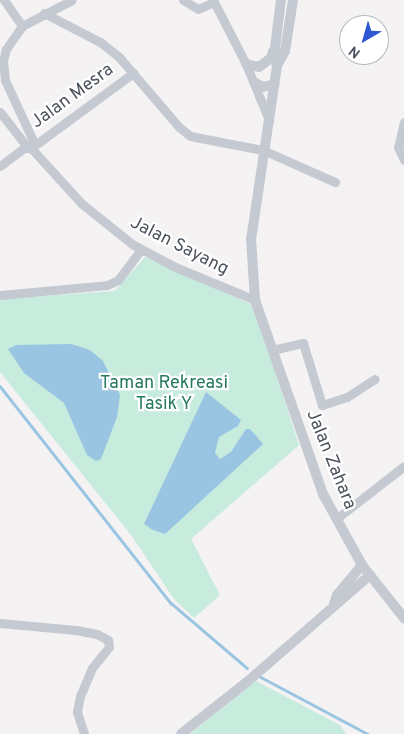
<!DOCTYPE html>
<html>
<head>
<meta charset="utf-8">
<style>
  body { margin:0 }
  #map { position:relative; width:404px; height:734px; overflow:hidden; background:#f4f2f2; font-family:Overpass,sans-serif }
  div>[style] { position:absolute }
  .green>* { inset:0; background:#c7ebdc }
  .water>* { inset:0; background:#99c5e3 }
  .stream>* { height:2.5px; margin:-1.25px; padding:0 1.25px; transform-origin:1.25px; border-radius:1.25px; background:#99c5e3 }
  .minor>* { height:9px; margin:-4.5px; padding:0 4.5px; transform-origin:4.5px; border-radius:4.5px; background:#c5cad2 }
  .tertiary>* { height:10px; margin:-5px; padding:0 5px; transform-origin:5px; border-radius:5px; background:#c5cad2 }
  span { translate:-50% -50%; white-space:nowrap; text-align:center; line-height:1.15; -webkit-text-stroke:4.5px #fff; paint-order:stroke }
  .street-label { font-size:18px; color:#4c525d }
  .park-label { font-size:18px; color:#23785e }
  .north { position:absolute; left:339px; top:15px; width:50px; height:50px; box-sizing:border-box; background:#fff; border:1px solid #b7babe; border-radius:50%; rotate:218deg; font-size:14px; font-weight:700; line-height:20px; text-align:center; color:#4c525d }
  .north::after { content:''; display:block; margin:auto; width:18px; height:22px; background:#2f57d1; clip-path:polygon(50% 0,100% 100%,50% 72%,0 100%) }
</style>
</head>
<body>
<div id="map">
  <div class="green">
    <i style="clip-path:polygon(145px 257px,253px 305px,299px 445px,191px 539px,220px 595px,194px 618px,174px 599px,131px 535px,0 372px,0 299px,115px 291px)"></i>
    <i style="clip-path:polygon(256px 681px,340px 725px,346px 734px,190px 734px)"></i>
  </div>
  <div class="water">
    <i style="clip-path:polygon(71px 344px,90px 350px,103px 361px,120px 395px,117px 417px,101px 459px,96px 461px,87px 455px,64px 403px,24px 373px,8px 349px,16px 345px)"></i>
    <i style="clip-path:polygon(206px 392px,241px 420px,238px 426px,219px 437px,215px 453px,220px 459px,231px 452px,246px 429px,250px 429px,263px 444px,165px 534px,153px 530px,144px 524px)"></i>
  </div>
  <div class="stream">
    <i style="left:0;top:386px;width:276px;rotate:51.8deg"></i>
    <i style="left:171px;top:603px;width:100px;rotate:40.5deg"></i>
    <i style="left:259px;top:676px;width:123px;rotate:28deg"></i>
  </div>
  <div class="minor">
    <i style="left:4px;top:0;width:32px;rotate:55deg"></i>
    <i style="left:183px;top:0;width:17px;rotate:31deg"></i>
    <i style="left:198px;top:9px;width:17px;rotate:-24deg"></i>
    <i style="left:213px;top:0;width:72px;rotate:62.7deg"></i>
    <i style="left:246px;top:64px;width:61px;rotate:67.7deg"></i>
    <i style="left:44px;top:13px;width:63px;rotate:27.4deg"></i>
    <i style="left:100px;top:42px;width:24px;rotate:38deg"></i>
    <i style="left:119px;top:57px;width:92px;rotate:49.4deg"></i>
    <i style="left:179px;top:127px;width:14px;rotate:39deg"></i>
    <i style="left:190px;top:136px;width:74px;rotate:10.9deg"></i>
    <i style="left:263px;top:150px;width:79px;rotate:24deg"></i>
    <i style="left:0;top:112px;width:46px;rotate:52.1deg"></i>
    <i style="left:404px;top:122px;width:26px;rotate:103deg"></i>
    <i style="left:398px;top:147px;width:14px;rotate:65deg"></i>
    <i style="left:35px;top:145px;width:72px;rotate:-114.8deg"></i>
    <i style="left:5px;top:80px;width:19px;rotate:-96deg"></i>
    <i style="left:3px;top:61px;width:12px;rotate:-76deg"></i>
    <i style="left:6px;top:49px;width:28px;rotate:-55deg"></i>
    <i style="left:22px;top:26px;width:56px;rotate:-27.5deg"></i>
    <i style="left:31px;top:148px;width:74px;rotate:47.7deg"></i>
    <i style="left:81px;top:203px;width:65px;rotate:38.8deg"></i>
    <i style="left:132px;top:244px;width:49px;rotate:28.1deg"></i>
    <i style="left:175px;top:267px;width:87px;rotate:22.4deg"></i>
    <i style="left:31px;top:148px;width:127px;rotate:-36.3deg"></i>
    <i style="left:0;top:166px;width:30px;rotate:-37deg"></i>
    <i style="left:24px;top:148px;width:7px"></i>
    <i style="left:0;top:295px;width:107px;rotate:-5.3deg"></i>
    <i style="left:107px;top:285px;width:12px;rotate:-24deg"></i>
    <i style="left:118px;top:280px;width:38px;rotate:-53deg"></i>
    <i style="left:272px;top:350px;width:32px;rotate:-13deg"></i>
    <i style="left:303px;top:343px;width:65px;rotate:73deg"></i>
    <i style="left:322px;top:405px;width:26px;rotate:-18deg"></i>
    <i style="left:347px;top:397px;width:33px;rotate:-33deg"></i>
    <i style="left:336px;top:519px;width:86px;rotate:-37.9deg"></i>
    <i style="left:0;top:623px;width:76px;rotate:5.3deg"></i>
    <i style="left:76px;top:630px;width:21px;rotate:11deg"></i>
    <i style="left:97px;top:634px;width:13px;rotate:29deg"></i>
    <i style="left:108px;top:640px;width:7px;rotate:82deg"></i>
    <i style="left:109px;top:647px;width:27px;rotate:129deg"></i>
    <i style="left:92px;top:668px;width:30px;rotate:113deg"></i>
    <i style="left:80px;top:696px;width:16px;rotate:101deg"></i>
    <i style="left:77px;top:712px;width:23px;rotate:72deg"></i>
  </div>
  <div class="tertiary">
    <i style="left:293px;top:0;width:52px;rotate:98.9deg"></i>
    <i style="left:285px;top:51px;width:17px;rotate:118deg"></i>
    <i style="left:277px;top:66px;width:175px;rotate:98.5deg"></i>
    <i style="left:251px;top:239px;width:61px;rotate:86.2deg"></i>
    <i style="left:255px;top:300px;width:206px;rotate:70.7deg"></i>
    <i style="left:323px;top:494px;width:81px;rotate:61.2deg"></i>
    <i style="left:362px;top:565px;width:68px;rotate:51.6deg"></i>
    <i style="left:246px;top:64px;width:13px;rotate:13deg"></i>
    <i style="left:259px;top:67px;width:15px;rotate:-37deg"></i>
    <i style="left:271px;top:58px;width:7px;rotate:-74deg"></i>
    <i style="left:277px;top:66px;width:10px;rotate:-107deg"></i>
    <i style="left:274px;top:56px;width:56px;rotate:-82.9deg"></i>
    <i style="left:254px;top:82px;width:10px;rotate:29deg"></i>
    <i style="left:263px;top:87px;width:12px;rotate:-14deg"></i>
    <i style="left:334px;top:604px;width:9px;rotate:-72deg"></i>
    <i style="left:337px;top:595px;width:39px;rotate:-50deg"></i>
    <i style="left:181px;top:734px;width:84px;rotate:-38.2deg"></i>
    <i style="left:247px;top:682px;width:163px;rotate:-41deg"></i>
  </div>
  <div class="street-label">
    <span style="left:73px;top:97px;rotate:-36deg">Jalan Mesra</span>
    <span style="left:179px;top:247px;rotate:27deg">Jalan Sayang</span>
    <span style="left:330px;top:460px;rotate:68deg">Jalan Zahara</span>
  </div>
  <div class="park-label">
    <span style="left:164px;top:395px">Taman Rekreasi<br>Tasik Y</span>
  </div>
  <div class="north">N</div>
</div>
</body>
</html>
